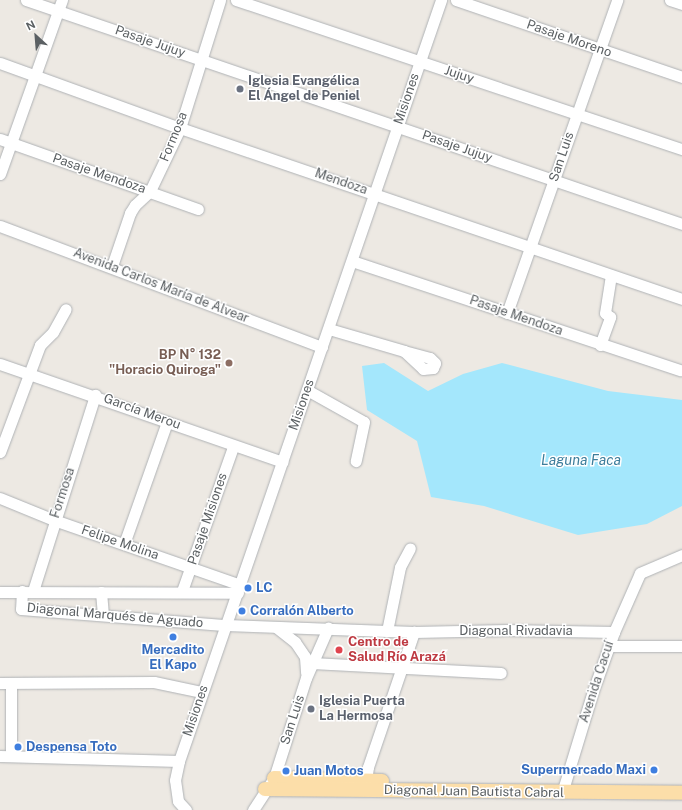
<!DOCTYPE html>
<html>
<head>
<meta charset="utf-8">
<style>
  body { margin:0 }
  #map { position:relative; width:682px; height:810px; overflow:hidden; background:#ede9e3; font-family:"Public Sans",sans-serif }
  div>[style] { position:absolute }
  .water>* { inset:0; background:#a4e7fc }
  .roads { filter:drop-shadow(0 0 1px #afb2b5) drop-shadow(0 0 1px #afb2b5) }
  .minor>* { height:11px; margin:-5.5px; padding:0 5.5px; transform-origin:5.5px; border-radius:5.5px; background:#fff }
  .major>* { height:14px; margin:-7px; padding:0 7px; transform-origin:7px; border-radius:7px; background:#fcdea9 }
  .dots>* { width:11px; height:11px; translate:-50% -50%; box-sizing:border-box; border:2px solid #fff; border-radius:50% }
  span { translate:-50% -50%; white-space:nowrap; text-align:center; line-height:1.15; -webkit-text-stroke:3px #fff; paint-order:stroke }
  .street-label { font-size:13px; color:#5b6063 }
  .worship-label { font-size:13px; color:#5b616d; font-weight:700 }
  .left { translate:0 -50%; text-align:left }
  .education-label { font-size:13px; color:#785e54; font-weight:700 }
  .right { translate:-100% -50%; text-align:right }
  .shop-label { font-size:13px; color:#366cbe; font-weight:700 }
  .health-label { font-size:13px; color:#be3a42; font-weight:700 }
  .water-label { font-size:14px; color:#3d7e9c; font-style:italic }
  .north { position:absolute; left:16px; top:16px; width:40px; height:40px; -webkit-text-stroke:3px #fff; paint-order:stroke; rotate:334deg; font-size:11px; font-weight:700; line-height:16px; text-align:center; color:#5b6063 }
  .north::after { content:''; display:block; margin:auto; width:14px; height:18px; background:#5b6063; clip-path:polygon(50% 0,100% 100%,50% 72%,0 100%) }
</style>
</head>
<body>
<div id="map">
  <div class="water">
    <i style="clip-path:polygon(384px 363px,428px 391px,463px 374px,502px 363px,608px 391px,682px 400px,682px 506px,647px 524px,578px 535px,484px 506px,431px 497px,417px 441px,367px 410px,362px 366px)"></i>
  </div>
  <div class="roads">
    <div class="minor">
      <i style="left:26px;top:0;width:693px;rotate:18.85deg"></i>
      <i style="left:236px;top:0;width:470px;rotate:18.5deg"></i>
      <i style="left:456px;top:0;width:239px;rotate:18.8deg"></i>
      <i style="left:670px;top:0;width:13px;rotate:18deg"></i>
      <i style="left:0;top:63px;width:191px;rotate:19.9deg"></i>
      <i style="left:180px;top:128px;width:530px;rotate:18.81deg"></i>
      <i style="left:0;top:139px;width:210px;rotate:19.5deg"></i>
      <i style="left:0;top:174px;width:185px;rotate:-70.4deg"></i>
      <i style="left:0;top:226px;width:344px;rotate:20.6deg"></i>
      <i style="left:352px;top:261px;width:346px;rotate:18.4deg"></i>
      <i style="left:112px;top:266px;width:56px;rotate:-71.2deg"></i>
      <i style="left:130px;top:213px;width:9px;rotate:-58deg"></i>
      <i style="left:135px;top:205px;width:21px;rotate:-43deg"></i>
      <i style="left:150px;top:191px;width:70px;rotate:-64.5deg"></i>
      <i style="left:180px;top:128px;width:134px;rotate:-72.6deg"></i>
      <i style="left:507px;top:313px;width:332px;rotate:-70.6deg"></i>
      <i style="left:329px;top:329px;width:78px;rotate:16.3deg"></i>
      <i style="left:404px;top:351px;width:26px;rotate:43deg"></i>
      <i style="left:423px;top:369px;width:10px;rotate:-6deg"></i>
      <i style="left:433px;top:368px;width:5px;rotate:-68deg"></i>
      <i style="left:435px;top:363px;width:7px;rotate:-135deg"></i>
      <i style="left:430px;top:358px;width:27px;rotate:-165deg"></i>
      <i style="left:600px;top:345px;width:30px;rotate:-70deg"></i>
      <i style="left:610px;top:317px;width:6px;rotate:-141deg"></i>
      <i style="left:605px;top:313px;width:38px;rotate:-81deg"></i>
      <i style="left:0;top:364px;width:299px;rotate:19.1deg"></i>
      <i style="left:307px;top:390px;width:65px;rotate:29.3deg"></i>
      <i style="left:364px;top:422px;width:40px;rotate:102deg"></i>
      <i style="left:0;top:452px;width:114px;rotate:-69.5deg"></i>
      <i style="left:40px;top:345px;width:18px;rotate:-45deg"></i>
      <i style="left:53px;top:332px;width:26px;rotate:-61deg"></i>
      <i style="left:0;top:498px;width:58px;rotate:22.2deg"></i>
      <i style="left:54px;top:520px;width:198px;rotate:19.2deg"></i>
      <i style="left:124px;top:544px;width:129px;rotate:-70.6deg"></i>
      <i style="left:22px;top:591px;width:18px;rotate:93deg"></i>
      <i style="left:21px;top:609px;width:206px;rotate:4.5deg"></i>
      <i style="left:226px;top:625px;width:188px;rotate:2.1deg"></i>
      <i style="left:414px;top:632px;width:93px;rotate:-1.2deg"></i>
      <i style="left:507px;top:630px;width:107px;rotate:1.1deg"></i>
      <i style="left:33px;top:591px;width:206px;rotate:-72.4deg"></i>
      <i style="left:182px;top:591px;width:153px;rotate:-70.5deg"></i>
      <i style="left:0;top:592px;width:238px;rotate:0.2deg"></i>
      <i style="left:101px;top:592px;width:21px;rotate:85deg"></i>
      <i style="left:277px;top:628px;width:23px;rotate:38deg"></i>
      <i style="left:295px;top:642px;width:18px;rotate:56deg"></i>
      <i style="left:305px;top:657px;width:16px;rotate:86deg"></i>
      <i style="left:387px;top:631px;width:65px;rotate:-78.5deg"></i>
      <i style="left:400px;top:567px;width:21px;rotate:-62deg"></i>
      <i style="left:609px;top:646px;width:73px"></i>
      <i style="left:312px;top:663px;width:189px;rotate:3deg"></i>
      <i style="left:0;top:683px;width:154px;rotate:-0.4deg"></i>
      <i style="left:154px;top:682px;width:49px;rotate:11.8deg"></i>
      <i style="left:11px;top:683px;width:73px;rotate:90deg"></i>
      <i style="left:0;top:756px;width:179px;rotate:1.6deg"></i>
      <i style="left:366px;top:780px;width:13px;rotate:-81deg"></i>
      <i style="left:368px;top:767px;width:143px;rotate:-71.2deg"></i>
      <i style="left:562px;top:793px;width:107px;rotate:-73.1deg"></i>
      <i style="left:593px;top:691px;width:63px;rotate:-70.4deg"></i>
      <i style="left:614px;top:632px;width:64px;rotate:-66.2deg"></i>
      <i style="left:640px;top:573px;width:46px;rotate:-23.2deg"></i>
      <i style="left:186px;top:810px;width:12px;rotate:-132deg"></i>
      <i style="left:178px;top:801px;width:21px;rotate:-98deg"></i>
      <i style="left:175px;top:780px;width:19px;rotate:-78deg"></i>
      <i style="left:179px;top:761px;width:805px;rotate:-71deg"></i>
      <i style="left:253px;top:810px;width:38px;rotate:-57deg"></i>
      <i style="left:274px;top:778px;width:105px;rotate:-72.3deg"></i>
      <i style="left:306px;top:678px;width:55px;rotate:-66.3deg"></i>
    </div>
    <div class="major">
      <i style="left:274px;top:778px;width:108px;rotate:1.6deg"></i>
      <i style="left:265px;top:789px;width:417px;rotate:0.5deg"></i>
    </div>
  </div>
  <div class="dots">
    <i style="left:240px;top:89px;background:#6b7280"></i>
    <i style="left:229px;top:363px;background:#8d6e63"></i>
    <i style="left:248px;top:588px;background:#3f7fe0"></i>
    <i style="left:242px;top:611px;background:#3f7fe0"></i>
    <i style="left:173px;top:637px;background:#3f7fe0"></i>
    <i style="left:339px;top:650px;background:#e0444e"></i>
    <i style="left:311px;top:709px;background:#6b7280"></i>
    <i style="left:18px;top:747px;background:#3f7fe0"></i>
    <i style="left:654px;top:770px;background:#3f7fe0"></i>
    <i style="left:286px;top:771px;background:#3f7fe0"></i>
  </div>
  <div class="street-label">
    <span style="left:569px;top:39px;rotate:19deg">Pasaje Moreno</span>
    <span style="left:150px;top:42px;rotate:19deg">Pasaje Jujuy</span>
    <span style="left:459px;top:75px;rotate:18deg">Jujuy</span>
    <span style="left:407px;top:99px;rotate:-71deg">Misiones</span>
    <span style="left:174px;top:137px;rotate:-68deg">Formosa</span>
    <span style="left:457px;top:147px;rotate:19deg">Pasaje Jujuy</span>
    <span style="left:562px;top:157px;rotate:-71deg">San Luis</span>
    <span style="left:99px;top:174px;rotate:19deg">Pasaje Mendoza</span>
    <span style="left:341px;top:182px;rotate:19deg">Mendoza</span>
    <span style="left:161px;top:286px;rotate:21deg">Avenida Carlos María de Alvear</span>
    <span style="left:516px;top:316px;rotate:19deg">Pasaje Mendoza</span>
    <span style="left:302px;top:405px;rotate:-71deg">Misiones</span>
    <span style="left:142px;top:412px;rotate:20deg">García Merou</span>
    <span style="left:63px;top:493px;rotate:-72deg">Formosa</span>
    <span style="left:208px;top:519px;rotate:-71deg">Pasaje Misiones</span>
    <span style="left:120px;top:543px;rotate:19deg">Felipe Molina</span>
    <span style="left:115px;top:616px;rotate:5deg">Diagonal Marqués de Aguado</span>
    <span style="left:516px;top:631px">Diagonal Rivadavia</span>
    <span style="left:597px;top:682px;rotate:-72deg">Avenida Cacuí</span>
    <span style="left:196px;top:711px;rotate:-71deg">Misiones</span>
    <span style="left:293px;top:720px;rotate:-72deg">San Luis</span>
    <span style="left:474px;top:792px;rotate:1deg">Diagonal Juan Bautista Cabral</span>
  </div>
  <div class="worship-label">
    <span class="left" style="left:248px;top:89px">Iglesia Evangélica<br>El Ángel de Peniel</span>
    <span class="left" style="left:319px;top:709px">Iglesia Puerta<br>La Hermosa</span>
  </div>
  <div class="education-label">
    <span class="right" style="left:221px;top:363px">BP N° 132<br>"Horacio Quiroga"</span>
  </div>
  <div class="shop-label">
    <span class="left" style="left:256px;top:588px">LC</span>
    <span class="left" style="left:250px;top:611px">Corralón Alberto</span>
    <span style="left:173px;top:658px">Mercadito<br>El Kapo</span>
    <span class="left" style="left:26px;top:747px">Despensa Toto</span>
    <span class="right" style="left:646px;top:770px">Supermercado Maxi</span>
    <span class="left" style="left:294px;top:771px">Juan Motos</span>
  </div>
  <div class="health-label">
    <span class="left" style="left:348px;top:650px">Centro de<br>Salud Río Arazá</span>
  </div>
  <div class="water-label">
    <span style="left:581px;top:460px">Laguna Faca</span>
  </div>
  <div class="north">N</div>
</div>
</body>
</html>
